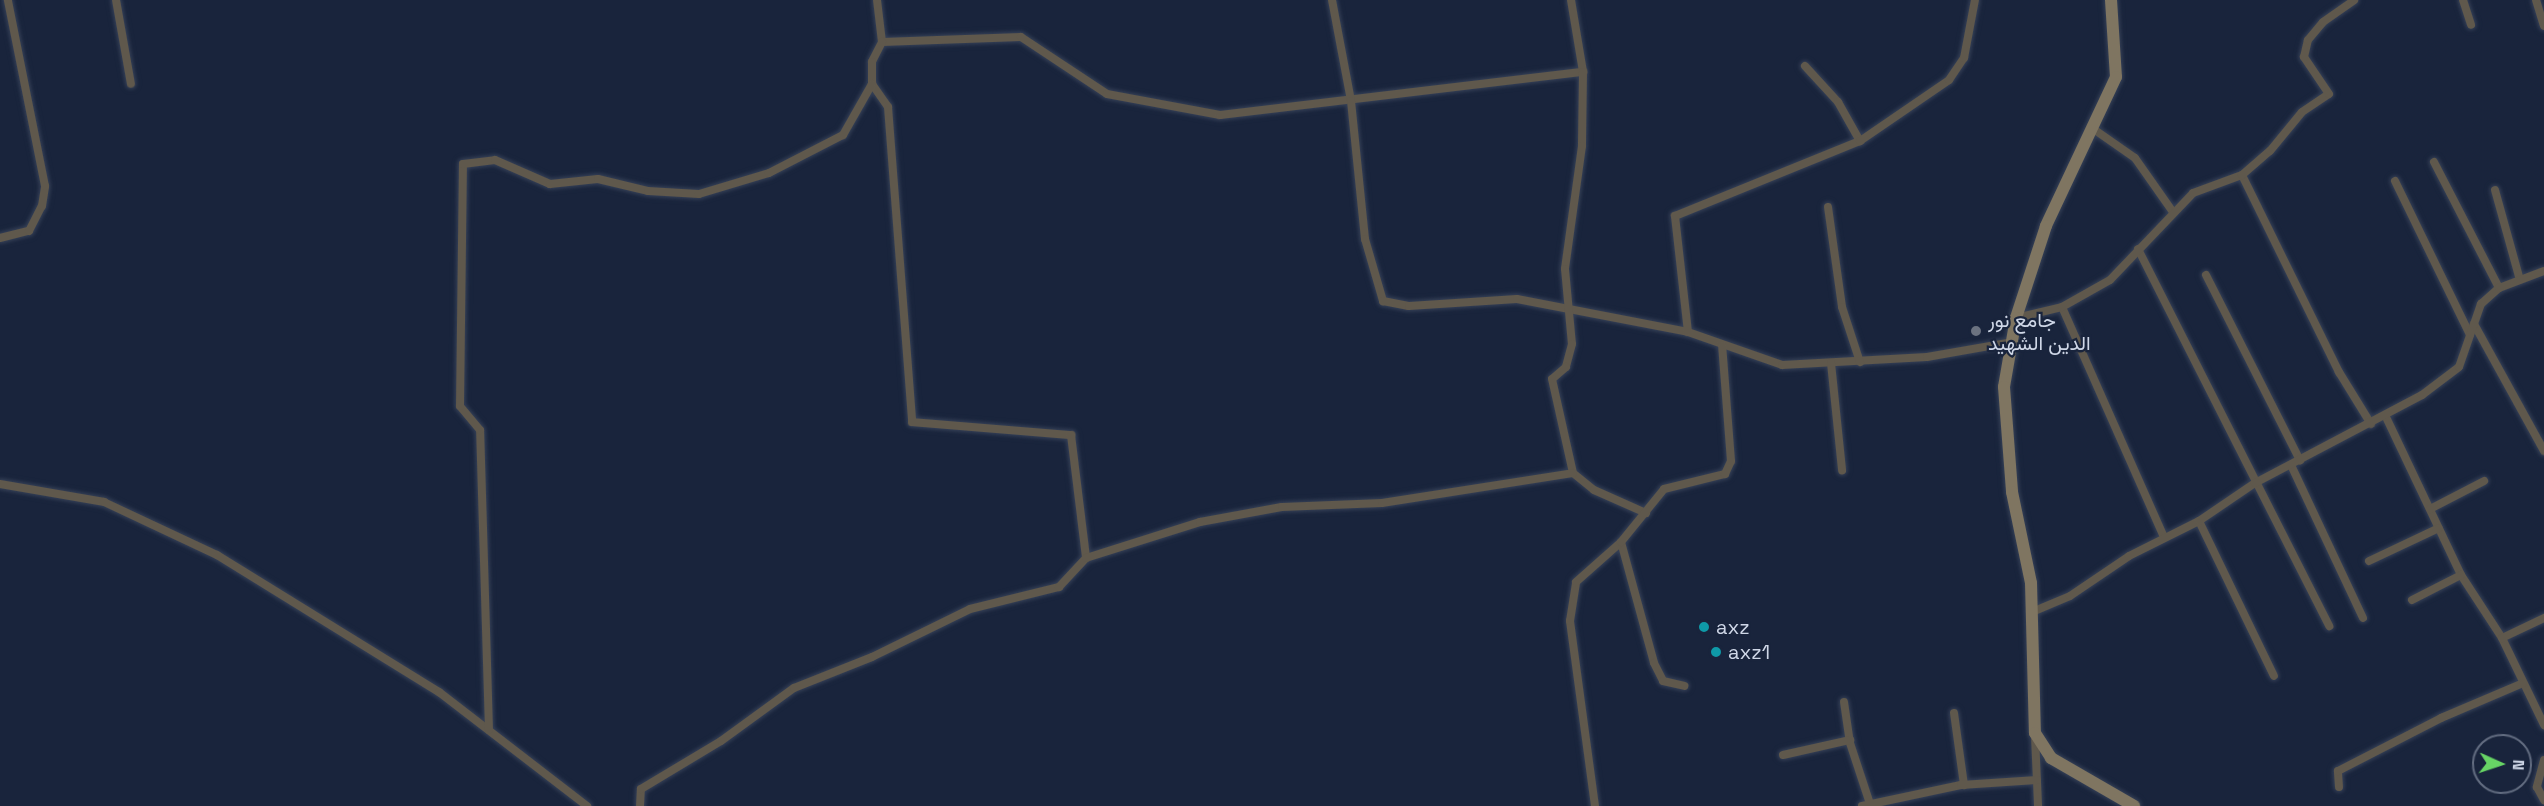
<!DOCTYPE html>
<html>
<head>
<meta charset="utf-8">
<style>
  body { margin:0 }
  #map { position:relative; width:2544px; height:806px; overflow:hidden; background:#19243c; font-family:"Space Grotesk",Vazirmatn,sans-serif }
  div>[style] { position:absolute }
  .roads { filter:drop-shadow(0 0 2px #364157) drop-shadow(0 0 2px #364157) }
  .street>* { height:8px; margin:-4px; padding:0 4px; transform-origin:4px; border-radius:4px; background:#5f584c }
  .secondary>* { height:12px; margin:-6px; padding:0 6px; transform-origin:6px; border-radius:6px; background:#7f7561 }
  .dots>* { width:16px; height:16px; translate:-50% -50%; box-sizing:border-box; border:3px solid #19243c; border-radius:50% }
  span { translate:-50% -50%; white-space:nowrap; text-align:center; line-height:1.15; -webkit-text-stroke:4.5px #19243c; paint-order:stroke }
  .poi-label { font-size:20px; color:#cfd7e7 }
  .left { translate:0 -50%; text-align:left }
  .north { position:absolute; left:2472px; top:734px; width:60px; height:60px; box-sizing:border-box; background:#19243c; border:2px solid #626c80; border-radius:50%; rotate:93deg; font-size:16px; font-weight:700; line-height:24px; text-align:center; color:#cfd7e7 }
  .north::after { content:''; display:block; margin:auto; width:21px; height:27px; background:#67d465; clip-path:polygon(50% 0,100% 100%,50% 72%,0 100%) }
</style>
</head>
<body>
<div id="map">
  <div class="roads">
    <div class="street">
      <i style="left:116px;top:0;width:85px;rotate:79.9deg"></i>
      <i style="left:877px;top:0;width:42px;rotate:83.2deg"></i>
      <i style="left:882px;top:42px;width:139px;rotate:-2.1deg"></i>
      <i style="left:1021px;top:37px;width:103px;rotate:33.5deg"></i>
      <i style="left:1107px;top:94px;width:115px;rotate:10.5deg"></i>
      <i style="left:1220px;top:115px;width:366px;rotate:-6.8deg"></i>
      <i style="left:1332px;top:0;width:103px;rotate:79.3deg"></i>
      <i style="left:1351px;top:101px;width:139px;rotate:84.2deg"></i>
      <i style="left:1365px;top:239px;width:65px;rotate:73.8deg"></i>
      <i style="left:1383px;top:301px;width:26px;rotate:11deg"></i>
      <i style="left:1409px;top:306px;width:108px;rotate:-3.7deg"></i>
      <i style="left:1517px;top:299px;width:174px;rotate:10.9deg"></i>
      <i style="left:1688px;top:332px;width:100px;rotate:19.3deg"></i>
      <i style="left:1782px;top:365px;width:145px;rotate:-3.2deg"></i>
      <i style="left:1927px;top:357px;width:86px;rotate:-10deg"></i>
      <i style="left:1571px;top:0;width:73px;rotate:80.5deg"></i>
      <i style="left:1583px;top:72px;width:74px;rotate:90.8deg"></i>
      <i style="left:1582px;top:146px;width:124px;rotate:97.9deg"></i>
      <i style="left:1565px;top:269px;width:75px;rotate:84.7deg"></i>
      <i style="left:1572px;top:344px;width:24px;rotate:105deg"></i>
      <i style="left:1566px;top:367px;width:18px;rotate:139deg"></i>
      <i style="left:1552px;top:379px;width:96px;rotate:77.4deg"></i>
      <i style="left:1573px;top:473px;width:27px;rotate:39deg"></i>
      <i style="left:1594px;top:490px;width:57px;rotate:23.9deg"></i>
      <i style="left:2463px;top:0;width:26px;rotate:72deg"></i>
      <i style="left:2536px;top:0;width:27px;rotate:73deg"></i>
      <i style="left:882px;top:42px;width:22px;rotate:117deg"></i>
      <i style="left:872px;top:62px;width:22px;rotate:90deg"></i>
      <i style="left:872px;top:84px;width:28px;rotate:55deg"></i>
      <i style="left:888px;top:107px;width:316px;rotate:85.6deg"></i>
      <i style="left:912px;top:422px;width:160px;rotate:4.7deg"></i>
      <i style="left:1071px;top:435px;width:124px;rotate:83deg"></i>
      <i style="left:1805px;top:66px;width:49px;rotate:47.5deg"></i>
      <i style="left:1838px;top:102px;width:45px;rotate:60.6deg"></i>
      <i style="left:2092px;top:128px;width:52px;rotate:34.9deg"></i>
      <i style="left:2135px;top:158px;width:66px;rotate:54.9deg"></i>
      <i style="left:2434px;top:162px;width:142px;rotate:62.7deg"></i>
      <i style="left:2242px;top:175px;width:220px;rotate:63.8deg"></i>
      <i style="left:2339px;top:372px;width:61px;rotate:58.4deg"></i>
      <i style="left:2395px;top:181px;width:171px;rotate:64deg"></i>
      <i style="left:2495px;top:190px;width:93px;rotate:74.5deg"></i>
      <i style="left:1828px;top:207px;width:101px;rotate:82deg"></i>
      <i style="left:1842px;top:307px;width:58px;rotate:71.9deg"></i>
      <i style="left:0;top:238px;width:30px;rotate:-14deg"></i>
      <i style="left:29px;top:231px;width:28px;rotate:-63deg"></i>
      <i style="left:42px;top:206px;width:20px;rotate:-81deg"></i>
      <i style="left:45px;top:186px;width:190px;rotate:-101.3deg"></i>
      <i style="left:2138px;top:249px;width:423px;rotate:63.1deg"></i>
      <i style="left:2206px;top:275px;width:208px;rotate:63.1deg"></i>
      <i style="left:2062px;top:307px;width:252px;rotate:66.1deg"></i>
      <i style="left:2016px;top:318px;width:47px;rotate:-13.4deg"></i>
      <i style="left:2062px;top:307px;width:55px;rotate:-29.4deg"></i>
      <i style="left:2110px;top:280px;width:120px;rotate:-46.3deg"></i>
      <i style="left:2193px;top:193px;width:52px;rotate:-20.2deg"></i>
      <i style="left:2242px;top:175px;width:37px;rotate:-41deg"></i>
      <i style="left:2270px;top:151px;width:50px;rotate:-50.6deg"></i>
      <i style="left:2302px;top:112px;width:32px;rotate:-34deg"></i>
      <i style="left:2329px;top:94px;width:45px;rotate:-124deg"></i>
      <i style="left:2304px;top:57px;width:17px;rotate:-77deg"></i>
      <i style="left:2308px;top:40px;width:23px;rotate:-50deg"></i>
      <i style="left:2323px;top:22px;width:38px;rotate:-35deg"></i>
      <i style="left:2474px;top:324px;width:145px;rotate:61.1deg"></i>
      <i style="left:1688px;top:332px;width:117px;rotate:-96.4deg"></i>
      <i style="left:1675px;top:216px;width:200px;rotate:-22.1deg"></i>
      <i style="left:1860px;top:141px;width:108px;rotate:-34.4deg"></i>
      <i style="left:1949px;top:80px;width:27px;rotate:-56deg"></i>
      <i style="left:1964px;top:58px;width:59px;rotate:-79.3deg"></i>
      <i style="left:1831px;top:363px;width:108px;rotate:84.1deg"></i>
      <i style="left:2386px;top:417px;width:175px;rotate:64.6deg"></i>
      <i style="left:2461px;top:575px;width:75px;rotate:56.9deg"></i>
      <i style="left:2502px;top:638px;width:97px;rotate:64.2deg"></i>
      <i style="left:2291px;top:465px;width:169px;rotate:64.8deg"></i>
      <i style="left:0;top:484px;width:106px;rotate:9.8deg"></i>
      <i style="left:104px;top:502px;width:125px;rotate:25.1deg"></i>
      <i style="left:217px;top:555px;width:261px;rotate:31.7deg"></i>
      <i style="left:439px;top:692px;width:187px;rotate:37.6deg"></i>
      <i style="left:2430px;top:509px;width:61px;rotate:-27.4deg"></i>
      <i style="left:2199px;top:521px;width:172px;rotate:64.2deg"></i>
      <i style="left:1621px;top:542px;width:125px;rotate:74.7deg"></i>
      <i style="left:1654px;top:663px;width:20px;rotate:63deg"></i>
      <i style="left:1663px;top:681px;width:22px;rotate:13deg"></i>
      <i style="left:2369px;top:561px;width:77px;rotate:-25.2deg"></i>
      <i style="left:2412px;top:600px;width:55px;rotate:-27deg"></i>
      <i style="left:2032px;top:612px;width:41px;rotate:-22.8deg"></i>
      <i style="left:2070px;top:596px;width:71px;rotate:-34.1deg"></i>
      <i style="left:2129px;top:556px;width:78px;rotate:-26.6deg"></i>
      <i style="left:2199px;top:521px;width:68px;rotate:-34.2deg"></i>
      <i style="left:2255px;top:483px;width:189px;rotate:-27.8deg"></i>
      <i style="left:2422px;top:395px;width:46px;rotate:-37.1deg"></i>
      <i style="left:2459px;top:367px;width:67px;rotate:-70.8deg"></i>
      <i style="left:2481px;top:304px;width:24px;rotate:-42deg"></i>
      <i style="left:2499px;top:288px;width:48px;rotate:-20.7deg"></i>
      <i style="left:2502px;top:638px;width:47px;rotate:-25.5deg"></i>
      <i style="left:1844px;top:702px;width:41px;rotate:81.7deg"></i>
      <i style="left:1850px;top:743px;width:64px;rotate:71.8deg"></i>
      <i style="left:1954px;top:713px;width:73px;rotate:82.1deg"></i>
      <i style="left:489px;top:730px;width:300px;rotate:-91.7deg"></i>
      <i style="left:480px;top:430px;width:31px;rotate:-130deg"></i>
      <i style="left:460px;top:406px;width:242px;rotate:-89.3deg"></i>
      <i style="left:463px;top:164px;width:32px;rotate:-7deg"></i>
      <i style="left:495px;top:160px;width:60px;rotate:23.6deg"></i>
      <i style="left:550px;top:184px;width:48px;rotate:-5.9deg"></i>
      <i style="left:598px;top:179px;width:51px;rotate:13.5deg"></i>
      <i style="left:648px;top:191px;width:51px;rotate:3.4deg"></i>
      <i style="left:699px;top:194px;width:73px;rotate:-16.7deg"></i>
      <i style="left:769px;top:173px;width:83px;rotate:-27.2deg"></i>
      <i style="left:843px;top:135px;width:59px;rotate:-60.4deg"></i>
      <i style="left:2035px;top:736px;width:70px;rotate:87.5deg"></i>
      <i style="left:1783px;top:755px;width:69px;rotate:-12.6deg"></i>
      <i style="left:2544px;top:760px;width:28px;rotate:105deg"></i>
      <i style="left:2537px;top:787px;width:15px;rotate:62deg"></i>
      <i style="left:2339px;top:787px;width:16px;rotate:-94deg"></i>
      <i style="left:2338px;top:771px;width:116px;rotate:-27.2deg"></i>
      <i style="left:2441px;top:718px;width:89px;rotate:-23.1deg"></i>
      <i style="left:640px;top:806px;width:17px;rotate:-87deg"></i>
      <i style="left:641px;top:789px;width:93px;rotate:-31deg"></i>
      <i style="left:721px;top:741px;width:90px;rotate:-36deg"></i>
      <i style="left:794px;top:688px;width:84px;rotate:-21.7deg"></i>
      <i style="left:872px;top:657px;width:109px;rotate:-26.1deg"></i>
      <i style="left:970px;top:609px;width:92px;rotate:-13.9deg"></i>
      <i style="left:1059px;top:587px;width:40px;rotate:-47deg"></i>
      <i style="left:1086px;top:558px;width:120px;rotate:-17.5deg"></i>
      <i style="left:1200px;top:522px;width:83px;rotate:-10.4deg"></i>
      <i style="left:1282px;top:507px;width:100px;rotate:-2.3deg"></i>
      <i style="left:1382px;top:503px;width:193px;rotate:-8.9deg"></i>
      <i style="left:1595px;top:806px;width:187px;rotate:-97.7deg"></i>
      <i style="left:1570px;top:621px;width:39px;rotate:-81deg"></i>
      <i style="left:1576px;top:582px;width:60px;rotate:-41.6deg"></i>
      <i style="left:1621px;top:542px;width:68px;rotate:-50.9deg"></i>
      <i style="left:1664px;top:489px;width:63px;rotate:-13.8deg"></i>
      <i style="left:1725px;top:474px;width:14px;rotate:-65deg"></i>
      <i style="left:1731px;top:461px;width:116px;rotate:-94.4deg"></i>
      <i style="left:1862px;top:806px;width:101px;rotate:-12deg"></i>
      <i style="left:1961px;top:785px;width:76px;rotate:-3.8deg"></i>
    </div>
    <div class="secondary">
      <i style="left:2111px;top:0;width:77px;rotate:86.3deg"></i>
      <i style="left:2116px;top:77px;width:165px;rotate:115.2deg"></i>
      <i style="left:2046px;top:226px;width:97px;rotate:108.1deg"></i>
      <i style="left:2016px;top:318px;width:70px;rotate:99.9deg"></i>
      <i style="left:2004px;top:387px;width:105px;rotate:85.6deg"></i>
      <i style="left:2012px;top:492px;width:93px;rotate:78.2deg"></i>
      <i style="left:2031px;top:583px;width:150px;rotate:88.5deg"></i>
      <i style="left:2035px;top:733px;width:30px;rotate:57deg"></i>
      <i style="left:2051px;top:758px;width:96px;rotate:30deg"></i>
    </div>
  </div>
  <div class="dots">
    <i style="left:1976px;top:331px;background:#6b7280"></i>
    <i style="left:1704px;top:627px;background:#0f9aa8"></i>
    <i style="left:1716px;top:652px;background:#0f9aa8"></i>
  </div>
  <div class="poi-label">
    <span class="left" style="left:1988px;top:332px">جامع نور<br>الدين الشهيد</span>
    <span class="left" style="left:1716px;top:627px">axz</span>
    <span class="left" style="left:1728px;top:652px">axz1</span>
  </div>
  <div class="north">N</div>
</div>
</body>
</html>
